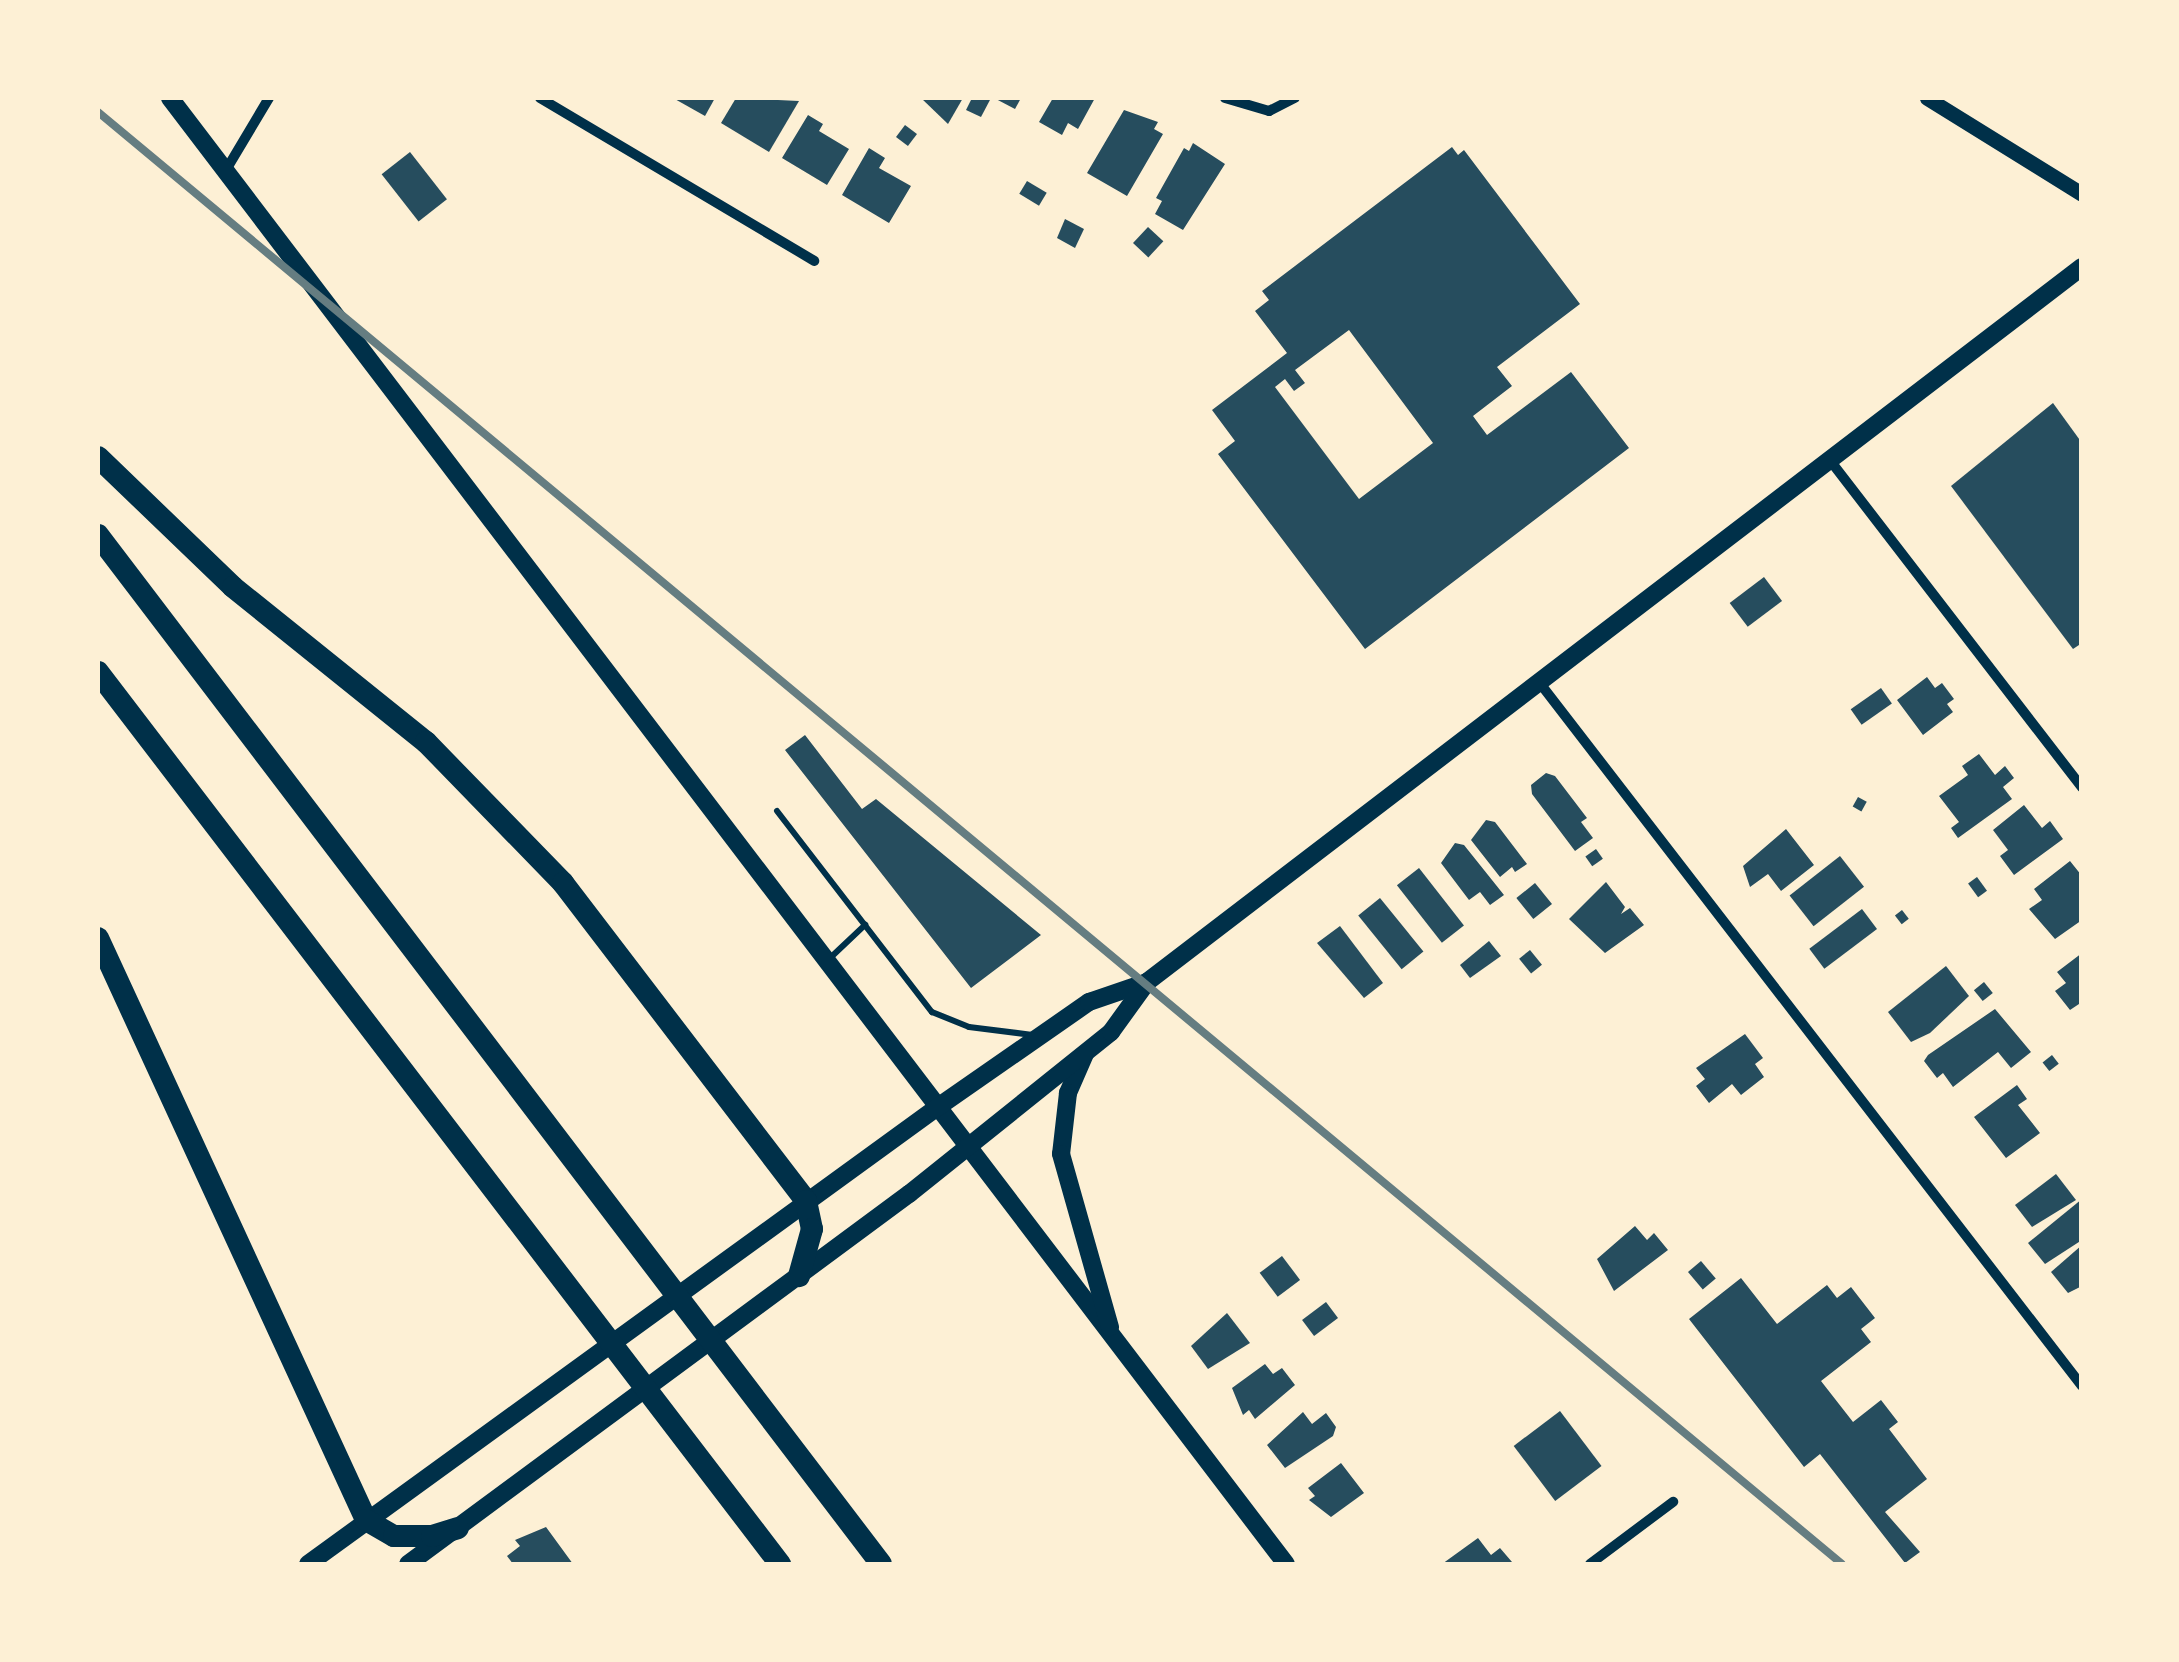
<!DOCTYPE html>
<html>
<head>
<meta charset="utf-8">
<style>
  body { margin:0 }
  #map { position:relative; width:2179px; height:1662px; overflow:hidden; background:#fdf0d5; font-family:Lato,sans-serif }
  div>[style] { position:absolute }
  .building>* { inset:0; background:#264d5e; transform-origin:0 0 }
  .service>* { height:6px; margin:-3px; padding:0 3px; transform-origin:3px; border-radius:3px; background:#003049 }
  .minor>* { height:10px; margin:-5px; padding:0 5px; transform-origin:5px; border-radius:5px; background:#003049 }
  .tertiary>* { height:15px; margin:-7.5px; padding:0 7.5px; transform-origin:7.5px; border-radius:7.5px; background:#003049 }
  .secondary>* { height:18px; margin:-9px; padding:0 9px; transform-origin:9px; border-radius:9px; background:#003049 }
  .motorway>* { height:22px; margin:-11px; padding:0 11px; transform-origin:11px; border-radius:11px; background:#003049 }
  .rail>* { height:8px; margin:-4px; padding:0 4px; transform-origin:4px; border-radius:4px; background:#657d81 }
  span { translate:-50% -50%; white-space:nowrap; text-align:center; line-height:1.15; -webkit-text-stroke:8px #fdf0d5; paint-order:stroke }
  .frame { position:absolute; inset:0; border:100px solid #fdf0d5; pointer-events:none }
</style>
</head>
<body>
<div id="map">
  <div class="building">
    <i style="clip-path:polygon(673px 98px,715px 98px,705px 116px)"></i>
    <i style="clip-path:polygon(736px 98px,799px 101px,769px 152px,721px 123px)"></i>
    <i style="clip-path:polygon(921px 98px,963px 98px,948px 124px)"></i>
    <i style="clip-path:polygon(972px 98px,991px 98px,981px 117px,966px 110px)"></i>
    <i style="clip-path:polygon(994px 98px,1021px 98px,1015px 109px)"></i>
    <i style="clip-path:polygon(1053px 98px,1095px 98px,1078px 129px,1068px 123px,1062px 135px,1039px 122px)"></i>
    <i style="clip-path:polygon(1124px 110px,1158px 122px,1154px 129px,1163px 134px,1127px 196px,1087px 173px)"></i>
    <i style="clip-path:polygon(808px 115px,823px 124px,819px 131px,849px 149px,827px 185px,782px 158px)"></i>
    <i style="left:905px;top:125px;width:15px;height:15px;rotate:37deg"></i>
    <i style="clip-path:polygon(1193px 143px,1225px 164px,1183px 230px,1155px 214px,1162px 201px,1156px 198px,1184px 148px,1189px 151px)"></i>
    <i style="clip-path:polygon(evenodd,1452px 147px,1458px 155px,1464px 150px,1580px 304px,1497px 367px,1512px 386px,1473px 416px,1487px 435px,1571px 372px,1629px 448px,1365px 649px,1218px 454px,1235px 441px,1212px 410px,1287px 353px,1255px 311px,1269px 300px,1262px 291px,1452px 147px,1349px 330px,1433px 443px,1359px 499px,1275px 387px,1285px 379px,1294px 391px,1305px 383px,1295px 370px,1349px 330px)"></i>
    <i style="clip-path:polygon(869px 148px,885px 158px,879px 168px,911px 186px,889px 223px,842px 195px)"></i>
    <i style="left:410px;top:152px;width:60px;height:36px;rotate:52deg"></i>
    <i style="left:1027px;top:181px;width:23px;height:15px;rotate:31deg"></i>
    <i style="clip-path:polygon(1065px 219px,1084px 229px,1075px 248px,1057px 238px)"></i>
    <i style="left:1148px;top:227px;width:21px;height:22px;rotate:43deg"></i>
    <i style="clip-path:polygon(2053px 403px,2082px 443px,2082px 643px,2073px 649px,1951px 486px)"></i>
    <i style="left:1764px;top:577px;width:30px;height:43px;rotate:53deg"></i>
    <i style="clip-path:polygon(1927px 677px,1935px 688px,1942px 683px,1954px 699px,1947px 704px,1953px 712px,1923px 735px,1897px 700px)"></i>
    <i style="left:1881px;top:688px;width:19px;height:37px;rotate:55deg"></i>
    <i style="clip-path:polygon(805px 735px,862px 809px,876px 799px,1041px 935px,971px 988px,785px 750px)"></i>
    <i style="clip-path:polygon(1979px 754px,1995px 775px,2005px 766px,2014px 778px,2003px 787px,2012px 799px,1958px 838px,1951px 828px,1959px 822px,1939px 796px,1968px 775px,1962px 766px)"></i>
    <i style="clip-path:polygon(1546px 773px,1555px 776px,1587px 818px,1581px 822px,1593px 838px,1575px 851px,1532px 794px,1531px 785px)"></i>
    <i style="left:1858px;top:797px;width:10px;height:11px;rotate:29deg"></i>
    <i style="clip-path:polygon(2024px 805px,2042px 828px,2050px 821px,2063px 839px,2014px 875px,2000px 856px,2008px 850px,1993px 830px)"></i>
    <i style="clip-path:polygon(1486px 820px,1495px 822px,1527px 864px,1515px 872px,1512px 867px,1500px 877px,1471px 840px)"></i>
    <i style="clip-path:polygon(1786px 829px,1814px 865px,1781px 891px,1768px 874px,1750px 887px,1743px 866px)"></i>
    <i style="clip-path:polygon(1455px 843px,1464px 845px,1504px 895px,1490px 905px,1480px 892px,1469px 900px,1441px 863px)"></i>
    <i style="left:1596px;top:849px;width:12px;height:13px;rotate:55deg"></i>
    <i style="left:1840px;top:856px;width:39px;height:64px;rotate:52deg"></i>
    <i style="clip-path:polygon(2070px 861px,2082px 876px,2082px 920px,2055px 939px,2029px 909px,2042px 900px,2034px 889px)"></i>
    <i style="left:1419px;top:868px;width:73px;height:28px;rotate:52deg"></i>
    <i style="left:1977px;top:877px;width:17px;height:11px;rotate:54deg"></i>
    <i style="clip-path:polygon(1606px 882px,1625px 907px,1621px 914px,1630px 908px,1644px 925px,1605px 953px,1569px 919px)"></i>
    <i style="left:1535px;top:883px;width:27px;height:24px;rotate:51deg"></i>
    <i style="left:1380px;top:898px;width:69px;height:28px;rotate:51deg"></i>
    <i style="left:1862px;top:909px;width:25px;height:66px;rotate:53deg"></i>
    <i style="left:1902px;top:910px;width:11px;height:9px;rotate:52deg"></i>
    <i style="clip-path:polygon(1340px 926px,1383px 983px,1364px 998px,1317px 943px)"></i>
    <i style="clip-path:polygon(1489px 941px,1501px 956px,1470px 978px,1460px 965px)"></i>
    <i style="left:1530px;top:950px;width:19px;height:14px;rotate:51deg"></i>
    <i style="clip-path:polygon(2082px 953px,2082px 1002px,2070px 1010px,2055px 991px,2066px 983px,2057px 972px)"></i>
    <i style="clip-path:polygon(1946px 966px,1969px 996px,1930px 1033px,1911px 1042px,1888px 1012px)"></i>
    <i style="left:1984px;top:982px;width:14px;height:13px;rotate:51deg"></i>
    <i style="clip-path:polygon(1995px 1009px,2031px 1052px,2011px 1068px,1998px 1052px,1953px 1087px,1943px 1073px,1937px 1078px,1924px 1061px,1928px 1055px)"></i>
    <i style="clip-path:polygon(1745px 1034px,1763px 1058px,1755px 1064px,1764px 1077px,1741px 1095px,1732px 1084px,1709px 1103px,1696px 1086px,1705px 1079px,1696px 1068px)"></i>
    <i style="left:2052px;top:1055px;width:11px;height:12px;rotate:52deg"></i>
    <i style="clip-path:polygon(2017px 1085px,2027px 1099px,2018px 1105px,2040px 1133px,2006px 1158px,1974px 1117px)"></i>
    <i style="clip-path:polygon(2056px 1174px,2076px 1200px,2032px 1227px,2015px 1205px)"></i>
    <i style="clip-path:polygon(2082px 1199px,2082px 1240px,2045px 1264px,2028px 1243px)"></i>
    <i style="clip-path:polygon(1635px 1226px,1647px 1240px,1654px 1233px,1668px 1250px,1614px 1291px,1597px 1259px)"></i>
    <i style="clip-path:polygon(2082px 1245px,2082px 1286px,2068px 1293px,2051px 1272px)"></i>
    <i style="left:1282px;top:1256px;width:30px;height:28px;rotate:53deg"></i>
    <i style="left:1701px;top:1261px;width:23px;height:17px;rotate:50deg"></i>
    <i style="clip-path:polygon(1741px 1278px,1777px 1324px,1827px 1285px,1837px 1298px,1851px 1287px,1875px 1318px,1861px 1329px,1871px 1342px,1821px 1381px,1853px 1422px,1881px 1400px,1898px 1422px,1889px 1429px,1927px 1479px,1885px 1512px,1920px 1552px,1905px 1563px,1820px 1454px,1804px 1467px,1689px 1319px)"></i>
    <i style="left:1326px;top:1302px;width:20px;height:30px;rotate:53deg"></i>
    <i style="clip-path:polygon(1227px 1313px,1250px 1343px,1208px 1369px,1191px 1346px)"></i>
    <i style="clip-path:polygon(1265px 1364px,1273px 1374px,1282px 1368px,1295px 1385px,1255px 1419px,1249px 1410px,1243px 1415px,1232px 1388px)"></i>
    <i style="left:1560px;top:1411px;width:69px;height:58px;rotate:53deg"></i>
    <i style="clip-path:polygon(1303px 1412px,1312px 1424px,1326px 1413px,1336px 1427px,1333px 1436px,1285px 1468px,1267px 1445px)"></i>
    <i style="clip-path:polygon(1341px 1463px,1364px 1493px,1331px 1517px,1309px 1500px,1315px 1496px,1308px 1488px)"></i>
    <i style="clip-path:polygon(546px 1527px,573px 1564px,513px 1564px,507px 1556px,520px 1546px,515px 1540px)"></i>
    <i style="clip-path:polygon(1478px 1538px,1491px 1555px,1500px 1548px,1512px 1562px,1442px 1564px)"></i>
  </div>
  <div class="service">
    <i style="left:777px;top:811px;width:254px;rotate:52.4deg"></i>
    <i style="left:932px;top:1012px;width:40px;rotate:22deg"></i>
    <i style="left:969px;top:1027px;width:64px;rotate:7.1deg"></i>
    <i style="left:829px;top:959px;width:50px;rotate:-43.4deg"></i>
  </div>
  <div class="minor">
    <i style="left:540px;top:98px;width:319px;rotate:30.7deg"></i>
    <i style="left:1225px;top:98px;width:46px;rotate:16.5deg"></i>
    <i style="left:1269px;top:111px;width:29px;rotate:-27deg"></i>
    <i style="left:226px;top:170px;width:84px;rotate:-59.2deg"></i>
    <i style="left:1829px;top:459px;width:415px;rotate:52.4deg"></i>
    <i style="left:1539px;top:682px;width:889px;rotate:52.36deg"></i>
    <i style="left:1590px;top:1564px;width:104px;rotate:-36.8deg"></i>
  </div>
  <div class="tertiary">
    <i style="left:1927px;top:98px;width:182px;rotate:31.8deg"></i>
  </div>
  <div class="secondary">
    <i style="left:170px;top:98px;width:1842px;rotate:52.72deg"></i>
    <i style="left:1085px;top:1054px;width:43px;rotate:113.6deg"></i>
    <i style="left:1068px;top:1093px;width:61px;rotate:96.5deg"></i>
    <i style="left:1061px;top:1154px;width:180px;rotate:74.2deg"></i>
    <i style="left:308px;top:1564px;width:775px;rotate:-35.97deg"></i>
    <i style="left:935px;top:1109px;width:188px;rotate:-34.8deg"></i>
    <i style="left:1089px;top:1002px;width:61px;rotate:-19deg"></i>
    <i style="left:408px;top:1564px;width:623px;rotate:-36.45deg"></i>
    <i style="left:909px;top:1194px;width:259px;rotate:-38.7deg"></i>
    <i style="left:1111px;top:1032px;width:62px;rotate:-54.2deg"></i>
    <i style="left:1147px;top:982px;width:1177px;rotate:-37.41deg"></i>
  </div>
  <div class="motorway">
    <i style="left:98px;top:457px;width:187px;rotate:43.9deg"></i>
    <i style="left:233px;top:587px;width:248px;rotate:38.8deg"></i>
    <i style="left:426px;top:742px;width:197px;rotate:45.8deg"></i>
    <i style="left:563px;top:883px;width:400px;rotate:52.6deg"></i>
    <i style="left:806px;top:1201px;width:29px;rotate:78deg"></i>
    <i style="left:812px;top:1229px;width:49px;rotate:105.5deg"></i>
    <i style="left:98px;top:535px;width:1293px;rotate:52.73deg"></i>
    <i style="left:98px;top:672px;width:1123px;rotate:52.6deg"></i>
    <i style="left:98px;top:938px;width:641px;rotate:65.27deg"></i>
    <i style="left:366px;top:1520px;width:32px;rotate:30deg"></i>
    <i style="left:394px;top:1536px;width:38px"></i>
    <i style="left:432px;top:1536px;width:27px;rotate:-17deg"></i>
  </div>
  <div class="rail">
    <i style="left:98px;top:112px;width:2269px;rotate:39.78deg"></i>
  </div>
  <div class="frame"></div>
</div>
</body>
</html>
